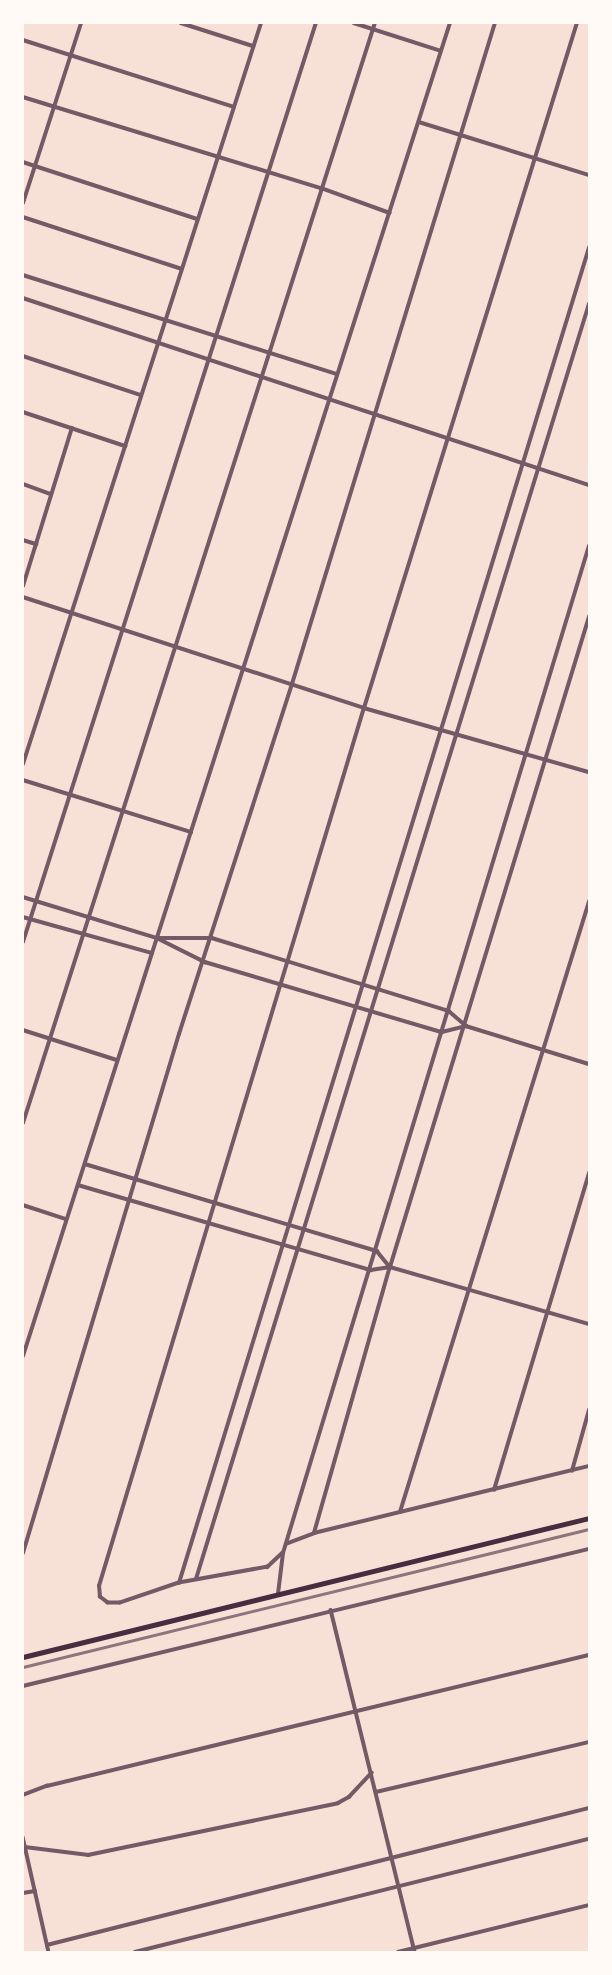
<!DOCTYPE html>
<html>
<head>
<meta charset="utf-8">
<style>
  body { margin:0 }
  #map { position:relative; width:612px; height:1975px; overflow:hidden; background:#f7e1d7; font-family:Literata,serif }
  div>[style] { position:absolute }
  .minor>* { height:3.5px; margin:-1.75px; padding:0 1.75px; transform-origin:1.75px; border-radius:1.75px; background:#755966 }
  .secondary>* { height:4.5px; margin:-2.25px; padding:0 2.25px; transform-origin:2.25px; border-radius:2.25px; background:#4a2c40 }
  .rail>* { height:2.5px; margin:-1.25px; padding:0 1.25px; transform-origin:1.25px; border-radius:1.25px; background:#8f747c }
  span { translate:-50% -50%; white-space:nowrap; text-align:center; line-height:1.15; -webkit-text-stroke:7px #fffaf5; paint-order:stroke }
  .frame { position:absolute; inset:0; border:24px solid #fffaf5; pointer-events:none }
</style>
</head>
<body>
<div id="map">
  <div class="minor">
    <i style="left:181px;top:23px;width:76px;rotate:17.7deg"></i>
    <i style="left:354px;top:23px;width:91px;rotate:17.8deg"></i>
    <i style="left:23px;top:40px;width:221px;rotate:17.6deg"></i>
    <i style="left:23px;top:97px;width:312px;rotate:17deg"></i>
    <i style="left:321px;top:188px;width:73px;rotate:19.9deg"></i>
    <i style="left:419px;top:122px;width:178px;rotate:17.3deg"></i>
    <i style="left:23px;top:162px;width:183px;rotate:18.1deg"></i>
    <i style="left:23px;top:203px;width:189px;rotate:-72.1deg"></i>
    <i style="left:23px;top:217px;width:167px;rotate:18.1deg"></i>
    <i style="left:23px;top:275px;width:329px;rotate:17.5deg"></i>
    <i style="left:23px;top:298px;width:596px;rotate:18.28deg"></i>
    <i style="left:23px;top:356px;width:124px;rotate:18.3deg"></i>
    <i style="left:23px;top:412px;width:108px;rotate:18.4deg"></i>
    <i style="left:23px;top:484px;width:30px;rotate:20deg"></i>
    <i style="left:23px;top:540px;width:14px;rotate:17deg"></i>
    <i style="left:23px;top:586px;width:165px;rotate:-72.8deg"></i>
    <i style="left:23px;top:597px;width:359px;rotate:18deg"></i>
    <i style="left:364px;top:708px;width:234px;rotate:15.9deg"></i>
    <i style="left:23px;top:764px;width:778px;rotate:-72.19deg"></i>
    <i style="left:23px;top:780px;width:176px;rotate:17.2deg"></i>
    <i style="left:23px;top:897px;width:140px;rotate:17deg"></i>
    <i style="left:157px;top:938px;width:54px;rotate:26.6deg"></i>
    <i style="left:205px;top:962px;width:247px;rotate:16.5deg"></i>
    <i style="left:442px;top:1032px;width:25px;rotate:-14deg"></i>
    <i style="left:23px;top:917px;width:134px;rotate:15.6deg"></i>
    <i style="left:159px;top:938px;width:53px"></i>
    <i style="left:212px;top:938px;width:248px;rotate:17.1deg"></i>
    <i style="left:449px;top:1011px;width:23px;rotate:41deg"></i>
    <i style="left:466px;top:1026px;width:129px;rotate:17.2deg"></i>
    <i style="left:23px;top:942px;width:965px;rotate:-72.32deg"></i>
    <i style="left:23px;top:1030px;width:99px;rotate:17.7deg"></i>
    <i style="left:23px;top:1123px;width:1155px;rotate:-72.26deg"></i>
    <i style="left:85px;top:1164px;width:305px;rotate:16.6deg"></i>
    <i style="left:377px;top:1251px;width:21px;rotate:51deg"></i>
    <i style="left:78px;top:1185px;width:305px;rotate:16.2deg"></i>
    <i style="left:371px;top:1270px;width:19px;rotate:-9deg"></i>
    <i style="left:390px;top:1267px;width:207px;rotate:16deg"></i>
    <i style="left:23px;top:1205px;width:45px;rotate:18deg"></i>
    <i style="left:23px;top:1356px;width:1400px;rotate:-72.24deg"></i>
    <i style="left:572px;top:1471px;width:63px;rotate:-74.4deg"></i>
    <i style="left:494px;top:1490px;width:331px;rotate:-73.3deg"></i>
    <i style="left:400px;top:1512px;width:639px;rotate:-72.79deg"></i>
    <i style="left:314px;top:1533px;width:277px;rotate:-74.1deg"></i>
    <i style="left:390px;top:1267px;width:680px;rotate:-72.98deg"></i>
    <i style="left:286px;top:1544px;width:30px;rotate:-21deg"></i>
    <i style="left:314px;top:1533px;width:283px;rotate:-13.7deg"></i>
    <i style="left:23px;top:1553px;width:542px;rotate:-73.27deg"></i>
    <i style="left:179px;top:1034px;width:368px;rotate:-72.1deg"></i>
    <i style="left:292px;top:684px;width:691px;rotate:-72.93deg"></i>
    <i style="left:283px;top:1553px;width:21px;rotate:137deg"></i>
    <i style="left:268px;top:1567px;width:90px;rotate:169.8deg"></i>
    <i style="left:179px;top:1583px;width:62px;rotate:161.3deg"></i>
    <i style="left:120px;top:1603px;width:12px;rotate:180deg"></i>
    <i style="left:108px;top:1603px;width:10px;rotate:-143deg"></i>
    <i style="left:100px;top:1597px;width:11px;rotate:-95deg"></i>
    <i style="left:99px;top:1586px;width:917px;rotate:-73.21deg"></i>
    <i style="left:364px;top:708px;width:717px;rotate:-72.73deg"></i>
    <i style="left:196px;top:1579px;width:1334px;rotate:-72.87deg"></i>
    <i style="left:179px;top:1583px;width:1397px;rotate:-72.93deg"></i>
    <i style="left:278px;top:1594px;width:41px;rotate:-83deg"></i>
    <i style="left:283px;top:1553px;width:1052px;rotate:-73.1deg"></i>
    <i style="left:331px;top:1610px;width:352px;rotate:76.2deg"></i>
    <i style="left:23px;top:1686px;width:582px;rotate:-13.61deg"></i>
    <i style="left:376px;top:1792px;width:219px;rotate:-13.2deg"></i>
    <i style="left:23px;top:1795px;width:26px;rotate:-21deg"></i>
    <i style="left:47px;top:1786px;width:558px;rotate:-13.59deg"></i>
    <i style="left:23px;top:1837px;width:118px;rotate:77.3deg"></i>
    <i style="left:25px;top:1847px;width:64px;rotate:7.2deg"></i>
    <i style="left:88px;top:1855px;width:255px;rotate:-11.7deg"></i>
    <i style="left:338px;top:1803px;width:13px;rotate:-29deg"></i>
    <i style="left:349px;top:1797px;width:33px;rotate:-47deg"></i>
    <i style="left:23px;top:1893px;width:12px;rotate:-9deg"></i>
    <i style="left:47px;top:1945px;width:559px;rotate:-14.19deg"></i>
    <i style="left:135px;top:1952px;width:468px;rotate:-14deg"></i>
    <i style="left:398px;top:1952px;width:197px;rotate:-13.8deg"></i>
  </div>
  <div class="secondary">
    <i style="left:23px;top:1657px;width:583px;rotate:-13.8deg"></i>
  </div>
  <div class="rail">
    <i style="left:23px;top:1667px;width:583px;rotate:-13.7deg"></i>
  </div>
  <div class="frame"></div>
</div>
</body>
</html>
